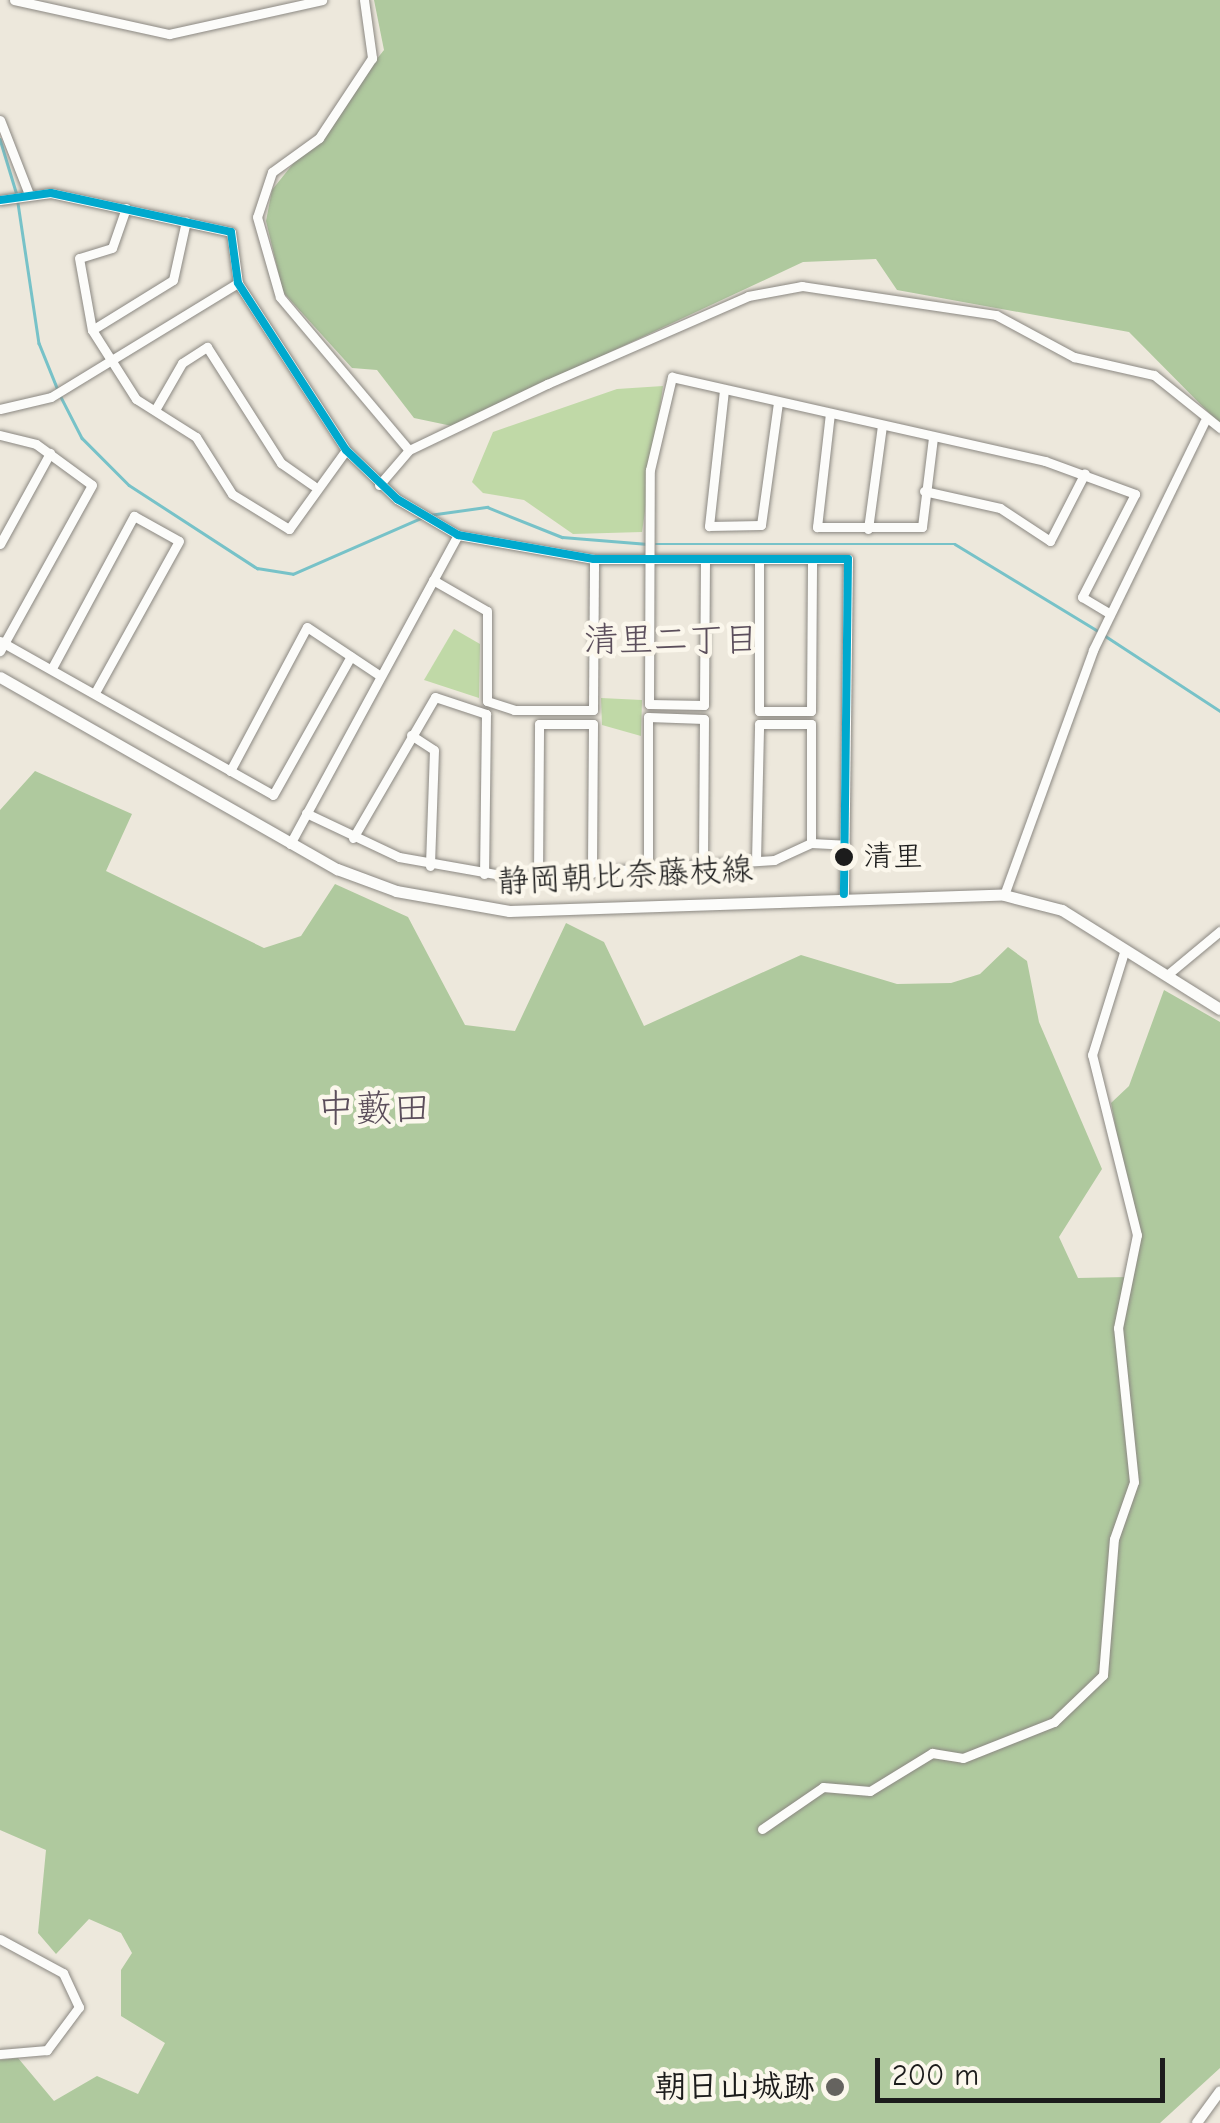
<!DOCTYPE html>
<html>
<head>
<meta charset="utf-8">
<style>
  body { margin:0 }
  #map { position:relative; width:1220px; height:2123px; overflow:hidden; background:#ede8dc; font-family:"Comic Neue","Klee One",sans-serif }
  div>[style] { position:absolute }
  .green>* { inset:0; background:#c0d9a7 }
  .forest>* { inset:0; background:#afc99e }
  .stream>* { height:2.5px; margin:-1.25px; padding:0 1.25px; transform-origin:1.25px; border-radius:1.25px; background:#77c2c8 }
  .roads { filter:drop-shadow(0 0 2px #8b8882) drop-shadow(0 0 2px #8b8882) }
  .minor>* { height:9px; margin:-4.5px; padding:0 4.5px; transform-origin:4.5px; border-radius:4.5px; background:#fcfcfa }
  .tertiary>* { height:10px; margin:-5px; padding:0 5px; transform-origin:5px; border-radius:5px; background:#fcfcfa }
  .secondary>* { height:11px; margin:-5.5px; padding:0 5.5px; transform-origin:5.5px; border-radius:5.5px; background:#fcfcfa }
  .bus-1>* { height:8px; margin:-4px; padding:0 4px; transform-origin:4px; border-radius:4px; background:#00a9ce }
  .dots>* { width:28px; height:28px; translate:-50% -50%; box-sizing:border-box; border:5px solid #fbf7ec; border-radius:50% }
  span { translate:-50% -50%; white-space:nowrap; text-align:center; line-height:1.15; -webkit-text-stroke:9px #fbf7ec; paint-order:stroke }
  .bus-label { font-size:30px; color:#1c1c1c }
  .left { translate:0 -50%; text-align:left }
  .street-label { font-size:32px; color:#1c1c1c }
  .poi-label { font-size:32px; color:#1c1c1c; font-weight:700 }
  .right { translate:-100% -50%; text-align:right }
  .neighbourhood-label { font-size:35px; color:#5b4e5b }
  .quarter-label { font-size:38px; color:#5b4e5b }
  .scale { position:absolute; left:875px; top:2058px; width:290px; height:45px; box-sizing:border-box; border:5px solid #1c1c1c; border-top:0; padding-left:12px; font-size:30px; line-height:35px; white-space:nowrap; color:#1c1c1c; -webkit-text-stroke:8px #fbf7ec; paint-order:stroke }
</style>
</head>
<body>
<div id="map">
  <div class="green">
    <i style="clip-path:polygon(663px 386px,642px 532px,573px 534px,524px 500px,483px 493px,472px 482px,493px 432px,617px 389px)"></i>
    <i style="clip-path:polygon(454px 629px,480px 644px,479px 698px,424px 680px)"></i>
    <i style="clip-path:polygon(601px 698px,642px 700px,641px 736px,602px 725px)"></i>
  </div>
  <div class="forest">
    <i style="clip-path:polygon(374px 0,1220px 0,1220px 424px,1129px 332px,897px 290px,876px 259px,803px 262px,452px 426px,414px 418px,377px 370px,352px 368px,283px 292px,266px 221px,272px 190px,384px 50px)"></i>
    <i style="clip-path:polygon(35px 771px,132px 814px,106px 871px,264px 948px,301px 936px,335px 884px,408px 917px,465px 1025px,515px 1031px,566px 923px,604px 942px,644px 1026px,801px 955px,897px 984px,951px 983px,980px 974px,1008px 947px,1027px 961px,1039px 1022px,1102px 1169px,1059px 1237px,1078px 1278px,1127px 1277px,1136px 1238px,1111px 1103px,1129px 1086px,1164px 990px,1220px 1022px,1220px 2068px,1160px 2123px,0 2123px,0 2060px,18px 2058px,54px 2101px,97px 2076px,138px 2094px,165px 2043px,121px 2016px,121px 1970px,132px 1953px,121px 1933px,89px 1919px,56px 1954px,38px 1933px,46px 1850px,0 1830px,0 810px)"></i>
  </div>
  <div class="stream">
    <i style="left:0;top:139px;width:59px;rotate:73.1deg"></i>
    <i style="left:18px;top:203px;width:142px;rotate:81.5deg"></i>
    <i style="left:39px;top:343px;width:51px;rotate:68deg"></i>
    <i style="left:61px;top:397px;width:46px;rotate:62.9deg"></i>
    <i style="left:82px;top:438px;width:66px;rotate:45deg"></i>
    <i style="left:129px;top:485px;width:153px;rotate:33deg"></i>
    <i style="left:257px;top:568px;width:36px;rotate:9deg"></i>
    <i style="left:293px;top:574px;width:140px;rotate:-23.6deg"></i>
    <i style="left:429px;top:515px;width:59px;rotate:-7.9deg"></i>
    <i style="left:487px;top:507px;width:81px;rotate:21.8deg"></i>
    <i style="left:562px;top:537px;width:86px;rotate:4.7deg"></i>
    <i style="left:656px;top:544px;width:299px"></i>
    <i style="left:955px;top:544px;width:167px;rotate:31.3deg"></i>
    <i style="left:1104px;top:635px;width:139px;rotate:33.2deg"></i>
  </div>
  <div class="roads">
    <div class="minor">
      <i style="left:14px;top:0;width:159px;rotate:12.4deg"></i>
      <i style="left:169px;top:34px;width:157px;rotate:-12.5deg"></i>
      <i style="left:364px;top:0;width:59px;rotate:82.1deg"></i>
      <i style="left:372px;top:58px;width:96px;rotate:123.5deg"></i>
      <i style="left:319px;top:138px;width:58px;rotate:144.1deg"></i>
      <i style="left:272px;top:172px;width:47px;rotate:108.4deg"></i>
      <i style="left:257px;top:217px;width:83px;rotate:74deg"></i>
      <i style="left:280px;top:297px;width:200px;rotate:49.9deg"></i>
      <i style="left:0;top:120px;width:77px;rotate:68.7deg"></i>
      <i style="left:0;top:200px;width:51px;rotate:-7.8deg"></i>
      <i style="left:51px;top:193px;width:184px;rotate:12.2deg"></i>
      <i style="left:231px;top:232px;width:51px;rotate:82.2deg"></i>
      <i style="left:238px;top:283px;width:199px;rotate:57.1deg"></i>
      <i style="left:346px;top:450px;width:71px;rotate:43.9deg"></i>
      <i style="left:397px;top:499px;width:71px;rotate:30.5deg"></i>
      <i style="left:458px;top:535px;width:138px;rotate:10deg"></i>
      <i style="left:594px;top:559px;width:254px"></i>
      <i style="left:848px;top:559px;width:335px;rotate:90.7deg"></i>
      <i style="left:126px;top:208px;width:42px;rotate:109.3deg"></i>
      <i style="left:112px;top:248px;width:34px;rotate:163deg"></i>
      <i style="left:79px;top:258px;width:73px;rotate:79.8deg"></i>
      <i style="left:92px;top:330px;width:82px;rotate:57.5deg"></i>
      <i style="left:136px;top:399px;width:71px;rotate:32.3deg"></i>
      <i style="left:196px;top:437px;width:67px;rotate:57.7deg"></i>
      <i style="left:232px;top:494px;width:67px;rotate:31.6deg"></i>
      <i style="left:289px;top:529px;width:97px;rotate:-54.2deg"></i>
      <i style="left:92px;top:330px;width:95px;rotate:-31.7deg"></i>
      <i style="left:173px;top:280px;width:60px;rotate:-77.6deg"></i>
      <i style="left:724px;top:390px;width:137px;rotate:96.3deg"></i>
      <i style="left:709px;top:526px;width:52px;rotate:-1.1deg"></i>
      <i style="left:761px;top:525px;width:123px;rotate:-82.1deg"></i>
      <i style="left:0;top:409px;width:52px;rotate:-13.2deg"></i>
      <i style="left:51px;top:397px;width:219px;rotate:-31.4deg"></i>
      <i style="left:155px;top:410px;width:54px;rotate:-60.1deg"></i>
      <i style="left:182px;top:363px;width:30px;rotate:-33deg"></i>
      <i style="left:207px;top:347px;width:138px;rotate:57.5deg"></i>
      <i style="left:281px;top:463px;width:39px;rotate:35deg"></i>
      <i style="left:830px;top:413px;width:115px;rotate:96.5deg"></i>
      <i style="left:817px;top:527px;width:105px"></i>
      <i style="left:922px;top:527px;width:91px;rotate:-83deg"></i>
      <i style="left:0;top:435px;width:37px;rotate:14deg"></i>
      <i style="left:36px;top:444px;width:69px;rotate:36.2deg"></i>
      <i style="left:92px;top:485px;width:190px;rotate:119deg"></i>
      <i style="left:379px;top:485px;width:46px;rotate:-49.4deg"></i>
      <i style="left:409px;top:450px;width:153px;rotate:-25.6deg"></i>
      <i style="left:547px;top:384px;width:219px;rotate:-23.6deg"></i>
      <i style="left:748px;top:296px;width:55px;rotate:-10.5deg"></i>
      <i style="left:802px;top:286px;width:196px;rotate:8.5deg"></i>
      <i style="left:996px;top:315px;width:89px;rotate:28.3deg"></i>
      <i style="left:1074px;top:357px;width:82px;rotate:12.7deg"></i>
      <i style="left:1154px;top:375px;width:85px;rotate:38.8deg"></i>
      <i style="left:924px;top:491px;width:78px;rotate:12.6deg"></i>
      <i style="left:1000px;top:508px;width:60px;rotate:33.4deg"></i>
      <i style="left:1050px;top:541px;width:76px;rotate:-62.8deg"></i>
      <i style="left:868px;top:529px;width:105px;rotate:-82.3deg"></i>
      <i style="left:0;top:544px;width:104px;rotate:-61.2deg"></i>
      <i style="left:705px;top:560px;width:145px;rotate:90.4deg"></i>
      <i style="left:704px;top:705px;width:55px;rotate:-179deg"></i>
      <i style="left:649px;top:704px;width:234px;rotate:-89.8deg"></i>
      <i style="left:650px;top:470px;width:96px;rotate:-76.7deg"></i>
      <i style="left:672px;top:377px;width:382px;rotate:12.7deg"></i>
      <i style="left:1045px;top:461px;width:96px;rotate:20.1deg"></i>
      <i style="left:1135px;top:494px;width:116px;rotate:117.2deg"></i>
      <i style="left:1082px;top:597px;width:31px;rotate:31deg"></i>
      <i style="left:759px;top:560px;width:151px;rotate:90deg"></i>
      <i style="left:759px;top:711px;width:52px"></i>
      <i style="left:811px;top:711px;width:151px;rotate:-89.6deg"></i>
      <i style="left:433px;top:580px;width:62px;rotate:29.9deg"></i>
      <i style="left:487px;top:611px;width:90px;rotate:90deg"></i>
      <i style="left:487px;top:701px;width:28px;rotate:18deg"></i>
      <i style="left:514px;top:710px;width:79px"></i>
      <i style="left:593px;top:710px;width:151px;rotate:-89.6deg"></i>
      <i style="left:0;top:641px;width:313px;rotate:29.4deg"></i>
      <i style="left:273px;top:795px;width:159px;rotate:-60.7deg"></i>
      <i style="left:52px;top:668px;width:173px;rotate:-61.7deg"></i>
      <i style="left:134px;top:516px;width:51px;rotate:29.1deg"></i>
      <i style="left:179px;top:541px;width:171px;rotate:119deg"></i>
      <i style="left:411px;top:735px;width:27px;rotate:33deg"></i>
      <i style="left:434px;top:750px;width:116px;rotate:92deg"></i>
      <i style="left:230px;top:771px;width:163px;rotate:-61.9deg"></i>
      <i style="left:307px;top:627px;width:87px;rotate:33.7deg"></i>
      <i style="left:306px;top:813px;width:103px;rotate:25.3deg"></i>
      <i style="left:399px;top:857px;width:115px;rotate:10deg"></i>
      <i style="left:512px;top:877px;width:263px;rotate:-3.7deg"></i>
      <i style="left:774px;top:860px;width:41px;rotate:-24.7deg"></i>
      <i style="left:811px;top:843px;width:34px;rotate:3deg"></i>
      <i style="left:353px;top:838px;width:163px;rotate:-59.8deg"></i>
      <i style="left:435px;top:697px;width:54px;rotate:18.4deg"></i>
      <i style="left:486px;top:714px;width:160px;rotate:90.7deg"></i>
      <i style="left:290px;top:844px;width:352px;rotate:-61.5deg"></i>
      <i style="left:756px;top:861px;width:137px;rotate:-88.7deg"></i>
      <i style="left:759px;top:724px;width:52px"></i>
      <i style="left:811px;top:724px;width:119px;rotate:90deg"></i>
      <i style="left:648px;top:869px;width:152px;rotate:-90deg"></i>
      <i style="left:648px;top:717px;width:56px;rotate:2deg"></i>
      <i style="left:704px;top:719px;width:143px;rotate:90.4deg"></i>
      <i style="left:538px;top:876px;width:152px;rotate:-89.6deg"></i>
      <i style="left:539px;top:724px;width:54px"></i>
      <i style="left:593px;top:724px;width:149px;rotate:90.4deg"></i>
      <i style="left:1004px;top:895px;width:261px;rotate:-70deg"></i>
      <i style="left:1093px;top:650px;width:254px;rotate:-64deg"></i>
      <i style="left:1167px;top:975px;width:69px;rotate:-39.7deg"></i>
      <i style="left:762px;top:1829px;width:74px;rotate:-34.5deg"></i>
      <i style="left:823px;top:1787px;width:47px;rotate:4.9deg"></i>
      <i style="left:870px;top:1791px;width:73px;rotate:-31.5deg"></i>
      <i style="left:932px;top:1753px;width:31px;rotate:9deg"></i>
      <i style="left:963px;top:1758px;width:98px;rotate:-21.6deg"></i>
      <i style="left:1054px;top:1722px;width:68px;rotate:-43.8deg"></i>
      <i style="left:1103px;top:1675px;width:136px;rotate:-85.4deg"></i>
      <i style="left:1114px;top:1539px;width:60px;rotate:-70.7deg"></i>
      <i style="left:1134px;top:1482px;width:155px;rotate:-95.9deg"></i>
      <i style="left:1118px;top:1328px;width:95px;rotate:-78.5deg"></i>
      <i style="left:1137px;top:1235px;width:186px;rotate:-104deg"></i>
      <i style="left:1092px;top:1055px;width:111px;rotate:-72.7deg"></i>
      <i style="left:0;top:1939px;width:72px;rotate:28.4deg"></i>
      <i style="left:63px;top:1973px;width:38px;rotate:65deg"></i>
      <i style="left:79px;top:2007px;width:54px;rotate:126.7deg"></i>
      <i style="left:47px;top:2050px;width:47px;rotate:175.1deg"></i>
    </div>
    <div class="tertiary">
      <i style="left:1197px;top:2123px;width:39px;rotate:-54deg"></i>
    </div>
    <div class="secondary">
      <i style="left:0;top:677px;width:388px;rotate:29.7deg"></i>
      <i style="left:337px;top:869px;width:63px;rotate:20.4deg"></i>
      <i style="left:396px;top:891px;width:115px;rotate:10deg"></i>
      <i style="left:509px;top:911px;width:495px;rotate:-1.9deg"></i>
      <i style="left:1004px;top:895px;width:60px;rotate:14.5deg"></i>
      <i style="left:1062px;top:910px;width:186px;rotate:32.1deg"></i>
    </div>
  </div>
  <div class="bus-1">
    <i style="left:0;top:200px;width:51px;rotate:-7.8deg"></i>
    <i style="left:51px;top:193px;width:184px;rotate:12.2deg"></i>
    <i style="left:231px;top:232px;width:51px;rotate:82.2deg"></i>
    <i style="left:238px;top:283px;width:199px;rotate:57.1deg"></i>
    <i style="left:346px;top:450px;width:71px;rotate:43.9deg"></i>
    <i style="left:397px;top:499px;width:71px;rotate:30.5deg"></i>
    <i style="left:458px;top:535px;width:138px;rotate:10deg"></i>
    <i style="left:594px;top:559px;width:254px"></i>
    <i style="left:848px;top:559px;width:335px;rotate:90.7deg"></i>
  </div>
  <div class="dots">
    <i style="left:844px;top:857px;background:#1c1c1c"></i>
    <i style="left:835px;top:2087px;background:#65635f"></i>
  </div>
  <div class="bus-label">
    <span class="left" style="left:863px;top:857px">清里</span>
  </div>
  <div class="street-label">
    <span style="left:625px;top:876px;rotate:-3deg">静岡朝比奈藤枝線</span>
  </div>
  <div class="poi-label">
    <span class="right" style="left:815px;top:2087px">朝日山城跡</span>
  </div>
  <div class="neighbourhood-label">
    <span style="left:671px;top:640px">清里二丁目</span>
  </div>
  <div class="quarter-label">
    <span style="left:374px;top:1110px">中藪田</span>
  </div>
  <div class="scale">200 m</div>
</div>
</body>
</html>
